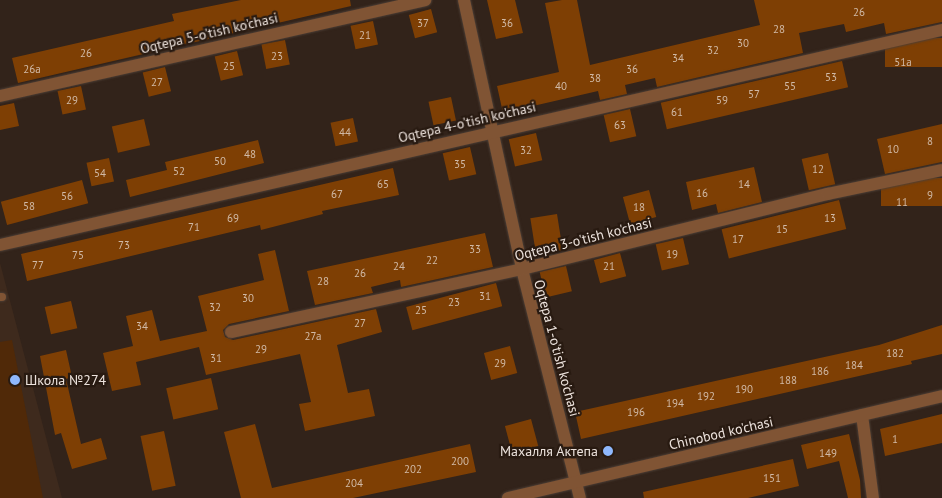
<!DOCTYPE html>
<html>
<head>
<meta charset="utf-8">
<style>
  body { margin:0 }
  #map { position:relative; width:942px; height:498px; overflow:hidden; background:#32231a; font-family:"PT Sans",sans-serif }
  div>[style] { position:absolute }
  .built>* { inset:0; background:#3e2a1d }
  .green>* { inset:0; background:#502908 }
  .building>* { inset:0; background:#7e3f04; transform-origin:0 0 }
  .roads { filter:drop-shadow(0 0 1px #4c3e35) drop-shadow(0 0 1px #4c3e35) }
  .service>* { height:8px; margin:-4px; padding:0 4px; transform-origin:4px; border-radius:4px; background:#805434 }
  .minor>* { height:12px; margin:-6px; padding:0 6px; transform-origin:6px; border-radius:6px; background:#805434 }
  .tertiary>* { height:12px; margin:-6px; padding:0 6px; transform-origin:6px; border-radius:6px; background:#805434 }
  .dots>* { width:14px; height:14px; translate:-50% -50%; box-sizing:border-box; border:2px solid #281a11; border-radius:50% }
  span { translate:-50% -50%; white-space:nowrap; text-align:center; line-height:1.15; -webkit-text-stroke:4.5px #281a11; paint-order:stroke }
  .number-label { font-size:11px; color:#d1baa7 }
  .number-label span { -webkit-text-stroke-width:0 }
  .street-label { font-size:14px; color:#ede3dd }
  .poi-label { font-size:14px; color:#ede3dd }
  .left { translate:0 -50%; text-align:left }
  .right { translate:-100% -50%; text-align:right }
</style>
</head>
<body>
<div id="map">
  <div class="built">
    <i style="clip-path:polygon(0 263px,62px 498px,0 498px)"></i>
  </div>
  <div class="green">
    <i style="clip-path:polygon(12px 340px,43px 498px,0 498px,0 342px)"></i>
  </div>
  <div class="building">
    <i style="clip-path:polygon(241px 0,350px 0,351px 6px,18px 83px,12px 58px,174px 21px,172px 14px)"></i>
    <i style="clip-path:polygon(487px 0,515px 0,523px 33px,496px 39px)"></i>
    <i style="clip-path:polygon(562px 0,577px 0,590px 65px,760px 25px,754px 0,942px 0,942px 22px,886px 34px,884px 23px,846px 32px,844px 24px,799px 33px,803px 53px,657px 87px,655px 78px,625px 85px,627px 94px,600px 100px,598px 91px,503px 113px,497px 86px,559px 72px,545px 3px)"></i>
    <i style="left:431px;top:9px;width:24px;height:23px;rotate:75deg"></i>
    <i style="left:373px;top:21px;width:24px;height:23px;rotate:78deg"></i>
    <i style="left:942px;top:38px;width:29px;height:57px;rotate:90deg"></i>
    <i style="left:285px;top:40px;width:25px;height:24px;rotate:79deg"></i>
    <i style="left:237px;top:51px;width:25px;height:23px;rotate:76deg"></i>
    <i style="left:842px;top:61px;width:27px;height:186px;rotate:77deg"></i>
    <i style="left:165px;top:67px;width:25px;height:23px;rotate:76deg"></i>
    <i style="left:81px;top:86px;width:24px;height:24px;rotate:78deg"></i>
    <i style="left:451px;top:97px;width:24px;height:23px;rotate:78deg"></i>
    <i style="clip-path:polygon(14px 103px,19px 126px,0 130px,0 106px)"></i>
    <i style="left:630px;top:109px;width:28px;height:27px;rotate:77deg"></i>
    <i style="left:353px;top:118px;width:24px;height:23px;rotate:78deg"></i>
    <i style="left:144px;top:119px;width:27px;height:33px;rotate:77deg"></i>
    <i style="clip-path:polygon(942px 124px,942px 162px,885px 174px,877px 139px)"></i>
    <i style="left:536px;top:133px;width:28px;height:28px;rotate:77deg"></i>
    <i style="clip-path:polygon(258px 140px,264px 163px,130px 197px,126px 180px,167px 170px,165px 162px)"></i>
    <i style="left:470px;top:147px;width:28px;height:28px;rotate:77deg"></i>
    <i style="left:828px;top:153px;width:32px;height:27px;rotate:77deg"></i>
    <i style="left:109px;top:158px;width:24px;height:23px;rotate:78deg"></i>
    <i style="clip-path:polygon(754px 167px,762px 202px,718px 213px,716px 204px,692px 210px,686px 182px)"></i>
    <i style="clip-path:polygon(393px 168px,399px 195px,322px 211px,323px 214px,261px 230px,260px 225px,27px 281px,21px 254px)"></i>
    <i style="left:942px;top:178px;width:28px;height:61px;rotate:90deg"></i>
    <i style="left:82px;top:180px;width:24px;height:84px;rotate:75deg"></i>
    <i style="left:649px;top:190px;width:28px;height:27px;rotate:75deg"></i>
    <i style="left:839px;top:200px;width:30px;height:121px;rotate:76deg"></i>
    <i style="left:557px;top:214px;width:37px;height:27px;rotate:81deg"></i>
    <i style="clip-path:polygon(485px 233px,493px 267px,401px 287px,400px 280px,371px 287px,373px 293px,315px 305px,307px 271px)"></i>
    <i style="left:683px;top:238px;width:27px;height:28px;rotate:77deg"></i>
    <i style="clip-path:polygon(275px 250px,289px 311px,229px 324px,223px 330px,225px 337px,233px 340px,376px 309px,382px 332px,337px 345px,348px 393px,369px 389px,375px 416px,305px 431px,299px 404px,311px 402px,300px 354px,206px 375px,199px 347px,136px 362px,141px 385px,112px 391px,103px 353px,133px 346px,126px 316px,152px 310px,160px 341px,207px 331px,198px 296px,264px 280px,258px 254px)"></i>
    <i style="left:620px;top:253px;width:24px;height:27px;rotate:75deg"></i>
    <i style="left:566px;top:266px;width:26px;height:27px;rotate:77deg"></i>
    <i style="left:496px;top:283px;width:24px;height:93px;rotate:75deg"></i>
    <i style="left:71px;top:301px;width:28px;height:27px;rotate:77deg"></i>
    <i style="clip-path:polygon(942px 325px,942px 354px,911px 361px,912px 364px,581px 439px,575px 412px,879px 345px)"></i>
    <i style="left:510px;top:346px;width:28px;height:27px;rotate:75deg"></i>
    <i style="clip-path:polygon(66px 350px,72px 377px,66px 379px,81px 444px,101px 438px,107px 459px,72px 469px,61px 433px,55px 435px,40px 356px)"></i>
    <i style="left:211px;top:378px;width:32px;height:46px;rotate:77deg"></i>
    <i style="clip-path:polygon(942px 414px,942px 443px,885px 456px,880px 429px)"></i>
    <i style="left:531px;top:419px;width:28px;height:27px;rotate:75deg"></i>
    <i style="clip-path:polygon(255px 424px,272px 488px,470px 444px,476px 472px,353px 498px,241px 498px,224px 432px)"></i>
    <i style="left:164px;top:431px;width:56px;height:24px;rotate:78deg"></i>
    <i style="clip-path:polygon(849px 434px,860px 480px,861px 498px,848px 498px,839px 461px,807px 469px,801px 445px)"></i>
    <i style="clip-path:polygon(793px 459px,799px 486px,748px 498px,644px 498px,643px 492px)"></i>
  </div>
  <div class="roads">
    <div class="service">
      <i style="left:0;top:297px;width:2px"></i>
    </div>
    <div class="minor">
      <i style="left:464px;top:0;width:275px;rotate:77.8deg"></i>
      <i style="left:522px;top:269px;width:236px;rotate:75.8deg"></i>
      <i style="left:0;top:96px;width:436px;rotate:-12.7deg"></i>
      <i style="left:0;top:245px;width:966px;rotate:-12.86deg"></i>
      <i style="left:231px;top:332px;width:298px;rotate:-12.2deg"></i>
      <i style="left:522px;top:269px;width:315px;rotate:-13.8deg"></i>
      <i style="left:828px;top:194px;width:116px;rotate:-11.9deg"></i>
      <i style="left:862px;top:415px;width:84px;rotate:82.5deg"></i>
    </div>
    <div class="tertiary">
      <i style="left:508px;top:498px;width:446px;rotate:-13.2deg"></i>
    </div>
  </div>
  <div class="dots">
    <i style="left:15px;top:380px;background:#8fb8fd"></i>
    <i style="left:608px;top:451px;background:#8fb8fd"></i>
  </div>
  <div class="number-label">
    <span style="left:859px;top:12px">26</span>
    <span style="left:423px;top:23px">37</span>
    <span style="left:507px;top:23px">36</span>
    <span style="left:779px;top:29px">28</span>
    <span style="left:365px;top:35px">21</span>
    <span style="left:743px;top:43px">30</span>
    <span style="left:713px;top:50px">32</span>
    <span style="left:86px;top:53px">26</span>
    <span style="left:277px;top:56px">23</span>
    <span style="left:678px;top:58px">34</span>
    <span style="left:903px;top:62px">51a</span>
    <span style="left:229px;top:66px">25</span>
    <span style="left:32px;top:69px">26a</span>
    <span style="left:632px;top:69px">36</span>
    <span style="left:831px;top:77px">53</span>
    <span style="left:595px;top:78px">38</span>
    <span style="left:157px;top:82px">27</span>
    <span style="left:561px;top:86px">40</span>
    <span style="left:790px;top:86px">55</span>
    <span style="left:754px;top:94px">57</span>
    <span style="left:72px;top:100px">29</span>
    <span style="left:722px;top:100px">59</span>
    <span style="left:677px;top:112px">61</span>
    <span style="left:620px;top:125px">63</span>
    <span style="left:345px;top:132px">44</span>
    <span style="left:930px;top:141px">8</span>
    <span style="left:893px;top:149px">10</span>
    <span style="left:526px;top:150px">32</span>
    <span style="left:250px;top:154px">48</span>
    <span style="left:220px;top:161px">50</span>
    <span style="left:460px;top:164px">35</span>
    <span style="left:818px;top:169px">12</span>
    <span style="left:179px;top:171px">52</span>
    <span style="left:100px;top:173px">54</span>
    <span style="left:383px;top:184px">65</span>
    <span style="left:744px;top:184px">14</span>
    <span style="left:702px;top:193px">16</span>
    <span style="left:337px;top:194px">67</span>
    <span style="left:930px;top:195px">9</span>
    <span style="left:67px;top:196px">56</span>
    <span style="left:902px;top:202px">11</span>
    <span style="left:29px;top:206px">58</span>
    <span style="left:639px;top:207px">18</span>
    <span style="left:233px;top:218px">69</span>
    <span style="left:830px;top:218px">13</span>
    <span style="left:194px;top:227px">71</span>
    <span style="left:782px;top:229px">15</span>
    <span style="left:738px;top:239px">17</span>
    <span style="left:124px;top:245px">73</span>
    <span style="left:475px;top:249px">33</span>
    <span style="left:672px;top:254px">19</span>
    <span style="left:78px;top:255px">75</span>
    <span style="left:432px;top:260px">22</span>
    <span style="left:38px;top:265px">77</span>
    <span style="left:399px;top:266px">24</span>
    <span style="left:609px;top:266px">21</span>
    <span style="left:360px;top:273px">26</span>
    <span style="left:323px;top:281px">28</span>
    <span style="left:485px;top:296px">31</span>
    <span style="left:248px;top:298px">30</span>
    <span style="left:454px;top:302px">23</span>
    <span style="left:215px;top:307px">32</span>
    <span style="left:421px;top:310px">25</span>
    <span style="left:360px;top:323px">27</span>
    <span style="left:142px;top:326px">34</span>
    <span style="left:313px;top:336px">27a</span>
    <span style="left:261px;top:349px">29</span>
    <span style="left:895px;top:353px">182</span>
    <span style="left:216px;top:358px">31</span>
    <span style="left:500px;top:363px">29</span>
    <span style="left:854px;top:365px">184</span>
    <span style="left:820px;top:371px">186</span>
    <span style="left:788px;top:380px">188</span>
    <span style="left:744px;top:389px">190</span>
    <span style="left:706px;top:396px">192</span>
    <span style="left:675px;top:403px">194</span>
    <span style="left:636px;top:412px">196</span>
    <span style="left:895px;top:439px">1</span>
    <span style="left:828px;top:453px">149</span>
    <span style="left:460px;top:461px">200</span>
    <span style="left:413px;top:469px">202</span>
    <span style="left:772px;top:478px">151</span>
    <span style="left:354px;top:483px">204</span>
  </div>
  <div class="street-label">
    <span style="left:209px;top:33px;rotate:-13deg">Oqtepa 5-o'tish ko'chasi</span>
    <span style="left:467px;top:122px;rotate:-13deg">Oqtepa 4-o'tish ko'chasi</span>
    <span style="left:583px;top:239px;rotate:-14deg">Oqtepa 3-o'tish ko'chasi</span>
    <span style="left:557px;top:348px;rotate:75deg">Oqtepa 1-o'tish ko'chasi</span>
    <span style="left:721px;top:433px;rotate:-13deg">Chinobod ko'chasi</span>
  </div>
  <div class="poi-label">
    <span class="left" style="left:25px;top:380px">Школа №274</span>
    <span class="right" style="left:598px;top:451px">Махалля Актепа</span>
  </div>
</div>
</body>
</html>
